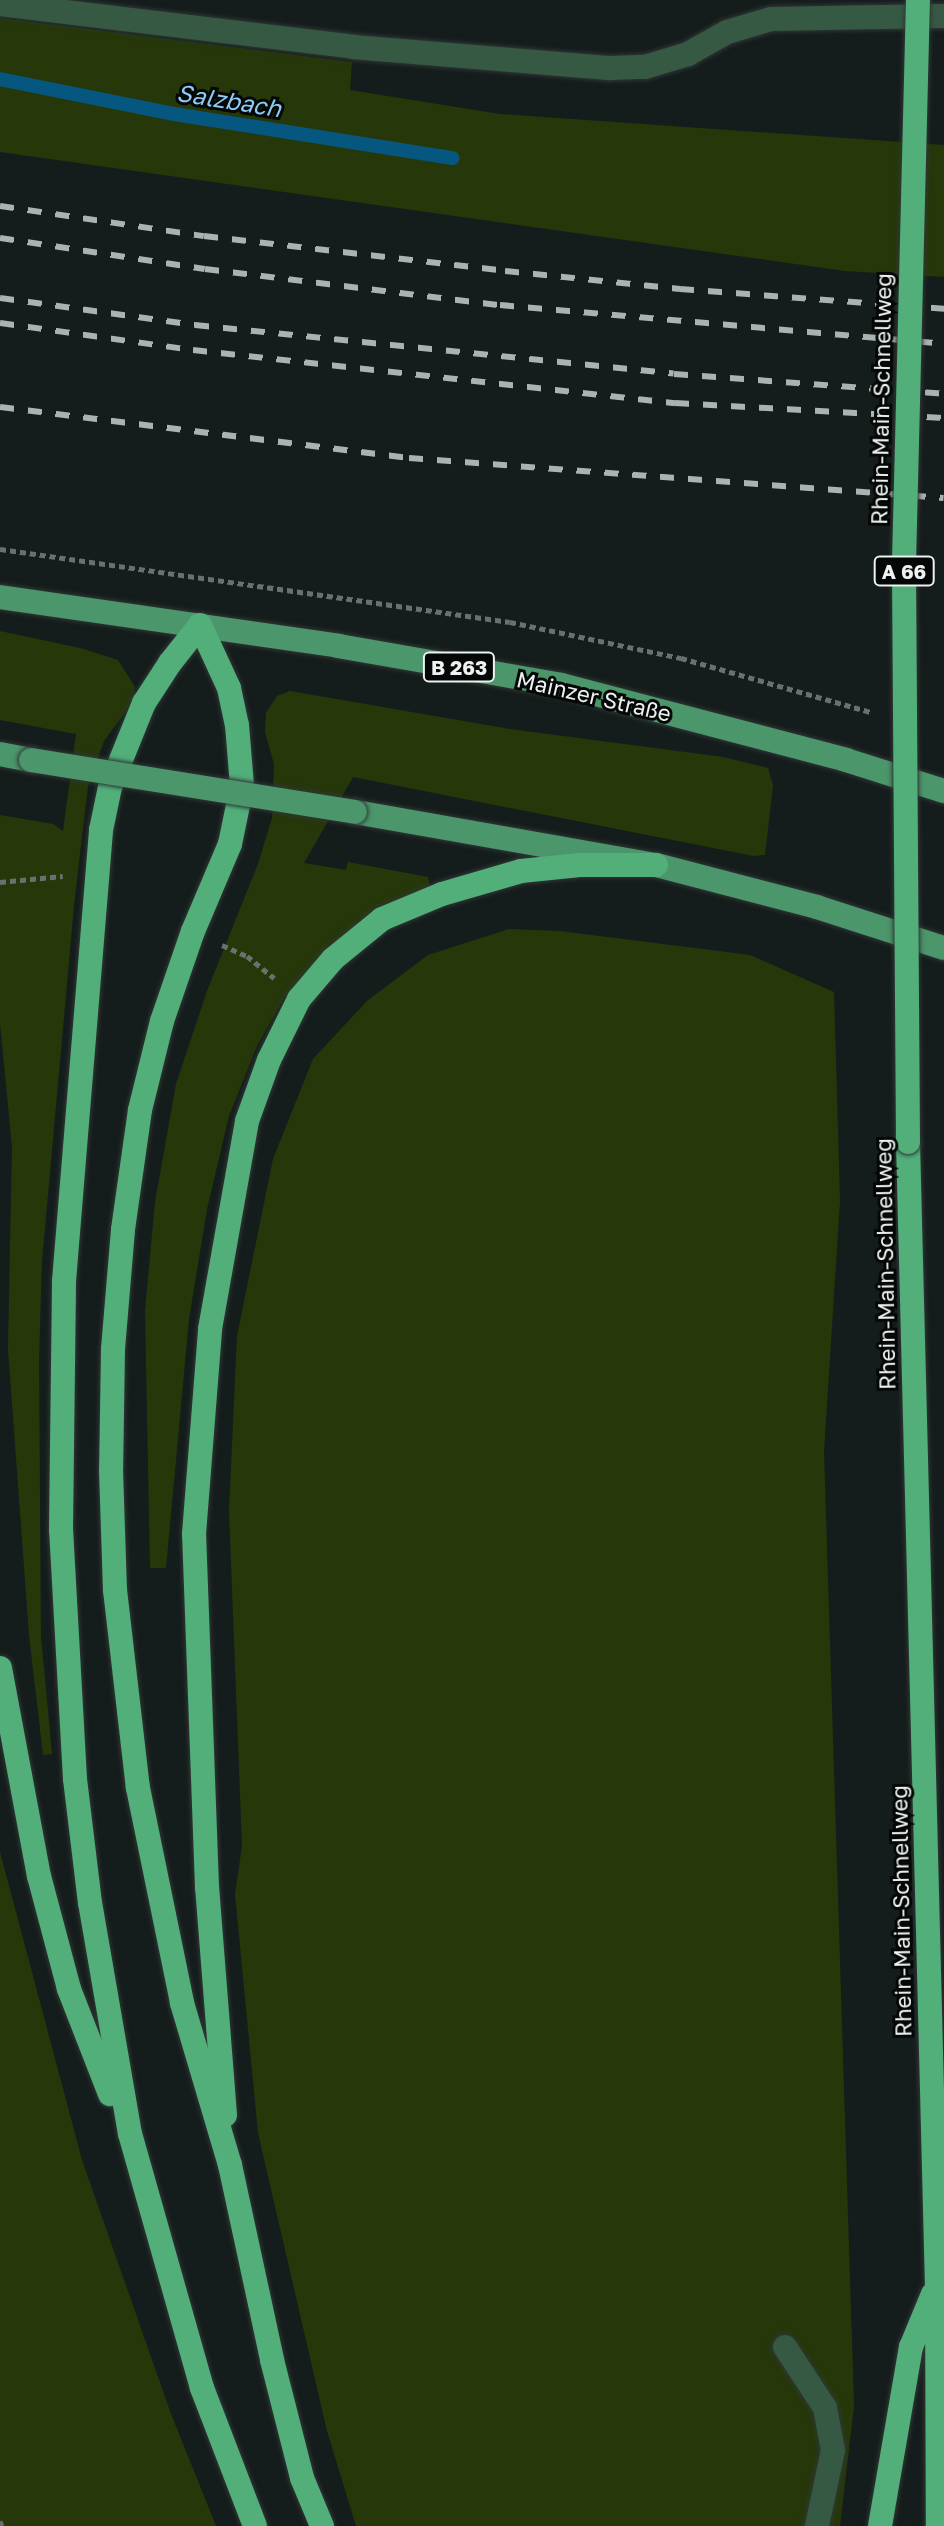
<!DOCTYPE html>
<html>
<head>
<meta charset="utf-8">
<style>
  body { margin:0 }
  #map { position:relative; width:944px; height:2526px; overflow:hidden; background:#151d1c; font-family:"Golos Text",sans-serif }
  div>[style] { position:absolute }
  .green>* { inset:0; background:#26380a }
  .stream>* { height:14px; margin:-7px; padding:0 7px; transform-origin:7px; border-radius:7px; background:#06577f }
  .path>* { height:5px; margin-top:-2.5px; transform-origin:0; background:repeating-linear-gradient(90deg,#697170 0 6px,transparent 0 10px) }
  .roads { filter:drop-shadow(0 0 2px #2f3736) drop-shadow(0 0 2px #2f3736) }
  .service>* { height:24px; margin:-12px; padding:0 12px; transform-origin:12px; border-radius:12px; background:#365943 }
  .primary>* { height:24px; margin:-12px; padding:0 12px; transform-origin:12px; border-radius:12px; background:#4b966a }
  .motorway>* { height:24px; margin:-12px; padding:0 12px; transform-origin:12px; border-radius:12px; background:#52af7a }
  .rail>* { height:6px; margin-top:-3px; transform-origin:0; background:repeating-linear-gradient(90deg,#acb2b1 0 14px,transparent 0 28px) }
  .bridges { filter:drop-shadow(0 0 2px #2f3736) drop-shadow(0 0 2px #2f3736) }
  .primary-bridge>* { height:24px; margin:-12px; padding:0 12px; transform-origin:12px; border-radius:12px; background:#4b966a }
  .motorway-bridge>* { height:24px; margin:-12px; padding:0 12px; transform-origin:12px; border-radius:12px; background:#52af7a }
  span { translate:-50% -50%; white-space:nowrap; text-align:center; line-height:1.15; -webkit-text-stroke:6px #040706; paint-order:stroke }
  .shield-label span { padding:2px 6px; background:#040706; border:2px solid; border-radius:6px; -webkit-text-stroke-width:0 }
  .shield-label { font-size:20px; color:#ecf2f1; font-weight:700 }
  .street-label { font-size:22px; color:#ecf2f1 }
  .water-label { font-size:24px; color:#8bcbf6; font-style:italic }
</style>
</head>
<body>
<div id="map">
  <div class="green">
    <i style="clip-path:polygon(0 18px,352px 62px,350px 90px,500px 114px,944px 145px,944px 277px,845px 271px,0 152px)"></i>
    <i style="clip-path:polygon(0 631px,80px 648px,118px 660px,135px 687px,133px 702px,104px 741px,88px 786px,74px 906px,42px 1261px,39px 1361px,41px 1637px,52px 1754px,43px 1755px,29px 1635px,8px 1349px,12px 1147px,0 1023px,0 815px,53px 824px,63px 831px,76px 734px,0 720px)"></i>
    <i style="clip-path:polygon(290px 691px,510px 729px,723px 757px,768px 768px,773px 785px,765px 855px,754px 856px,353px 777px,304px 863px,346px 870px,348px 862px,428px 877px,430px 886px,361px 920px,325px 952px,284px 998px,257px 1046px,229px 1116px,207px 1209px,189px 1319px,166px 1568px,150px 1568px,145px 1310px,155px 1202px,176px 1084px,207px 991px,258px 864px,272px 818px,274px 764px,265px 732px,266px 713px,277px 696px)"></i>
    <i style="clip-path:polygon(509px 929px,560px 931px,750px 955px,834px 992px,840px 1201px,824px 1452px,854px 2406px,840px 2526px,356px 2526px,327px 2431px,258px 2133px,235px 1894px,242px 1846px,229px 1511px,237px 1336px,273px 1159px,313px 1059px,367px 1001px,428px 955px)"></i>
    <i style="clip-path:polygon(0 1852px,82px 2160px,171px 2414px,216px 2526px,0 2526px)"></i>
  </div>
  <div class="stream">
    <i style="left:0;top:79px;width:177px;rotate:11.4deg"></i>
    <i style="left:174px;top:114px;width:282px;rotate:9deg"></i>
  </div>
  <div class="path">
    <i style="left:0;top:549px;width:515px;rotate:8.15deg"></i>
    <i style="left:510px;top:622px;width:175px;rotate:11.9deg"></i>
    <i style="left:681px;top:658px;width:198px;rotate:15.9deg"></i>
    <i style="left:0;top:882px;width:63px;rotate:-5.4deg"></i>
    <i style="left:222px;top:945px;width:27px;rotate:24deg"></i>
    <i style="left:247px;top:956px;width:35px;rotate:39deg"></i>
    <i style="left:0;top:2521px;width:5px;rotate:68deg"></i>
  </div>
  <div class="roads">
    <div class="service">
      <i style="left:0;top:4px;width:356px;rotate:6.9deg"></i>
      <i style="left:353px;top:47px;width:259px;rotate:4.7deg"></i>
      <i style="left:611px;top:68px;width:34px;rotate:-2deg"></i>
      <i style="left:645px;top:67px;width:45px;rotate:-16.8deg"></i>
      <i style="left:688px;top:54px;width:45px;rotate:-29.4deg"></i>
      <i style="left:727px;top:32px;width:46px;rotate:-16.5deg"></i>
      <i style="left:771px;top:19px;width:173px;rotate:-1deg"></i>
      <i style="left:785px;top:2347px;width:73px;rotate:56.7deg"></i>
      <i style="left:825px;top:2408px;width:43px;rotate:79.2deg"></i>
      <i style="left:833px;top:2450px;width:78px;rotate:101.9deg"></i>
    </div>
    <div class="primary">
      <i style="left:0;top:597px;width:342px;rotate:8.2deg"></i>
      <i style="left:338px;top:646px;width:226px;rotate:9.9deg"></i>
      <i style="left:561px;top:685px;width:295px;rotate:14.7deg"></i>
      <i style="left:846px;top:760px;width:103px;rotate:17.6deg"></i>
      <i style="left:0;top:754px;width:32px;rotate:11deg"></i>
      <i style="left:355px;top:812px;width:306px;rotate:10deg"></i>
      <i style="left:656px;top:865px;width:166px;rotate:14.6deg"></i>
      <i style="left:817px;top:907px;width:133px;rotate:17.9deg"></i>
    </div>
    <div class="motorway">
      <i style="left:908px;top:1142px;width:1142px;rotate:88.55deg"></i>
      <i style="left:937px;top:2284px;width:242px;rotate:89.8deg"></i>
      <i style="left:0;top:1668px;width:212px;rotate:79.4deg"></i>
      <i style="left:39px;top:1876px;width:117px;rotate:75.1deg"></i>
      <i style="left:69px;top:1989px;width:113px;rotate:68.7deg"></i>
      <i style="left:225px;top:2115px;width:229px;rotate:-94.5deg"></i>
      <i style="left:207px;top:1887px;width:353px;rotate:-92.1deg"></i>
      <i style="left:194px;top:1534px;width:206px;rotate:-85.5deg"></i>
      <i style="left:210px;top:1329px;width:211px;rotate:-79.9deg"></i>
      <i style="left:247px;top:1121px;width:65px;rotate:-70.2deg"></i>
      <i style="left:269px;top:1060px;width:68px;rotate:-63.8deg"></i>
      <i style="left:299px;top:999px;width:52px;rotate:-49.6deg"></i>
      <i style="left:333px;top:959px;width:63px;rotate:-39.2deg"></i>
      <i style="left:382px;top:919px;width:65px;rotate:-22.6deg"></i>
      <i style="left:442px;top:894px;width:82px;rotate:-16.2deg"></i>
      <i style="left:521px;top:871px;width:59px;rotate:-5.8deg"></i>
      <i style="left:580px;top:865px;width:76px"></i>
      <i style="left:255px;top:2526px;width:148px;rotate:-111deg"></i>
      <i style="left:202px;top:2388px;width:264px;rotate:-105.8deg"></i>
      <i style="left:130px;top:2134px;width:234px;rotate:-99.8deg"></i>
      <i style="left:90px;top:1903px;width:125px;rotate:-96.9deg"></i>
      <i style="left:75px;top:1779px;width:249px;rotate:-93.2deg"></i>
      <i style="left:61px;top:1530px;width:249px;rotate:-89.3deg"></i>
      <i style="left:64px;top:1281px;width:453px;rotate:-85.3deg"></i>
      <i style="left:101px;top:830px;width:44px;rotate:-78.2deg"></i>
      <i style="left:110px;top:787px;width:91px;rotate:-68deg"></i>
      <i style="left:144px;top:703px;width:48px;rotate:-57deg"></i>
      <i style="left:170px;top:663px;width:48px;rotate:-51.7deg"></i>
      <i style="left:200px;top:625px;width:69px;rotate:65.3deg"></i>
      <i style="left:229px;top:688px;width:38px;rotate:78deg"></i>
      <i style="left:237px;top:725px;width:61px;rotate:85.3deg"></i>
      <i style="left:242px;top:786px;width:59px;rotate:101.7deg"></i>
      <i style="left:230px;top:844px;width:95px;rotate:113deg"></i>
      <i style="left:193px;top:931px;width:95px;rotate:109deg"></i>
      <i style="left:162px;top:1021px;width:92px;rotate:103.9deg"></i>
      <i style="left:140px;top:1110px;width:121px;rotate:98.1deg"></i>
      <i style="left:123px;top:1230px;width:119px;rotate:94.8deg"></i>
      <i style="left:113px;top:1349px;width:121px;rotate:90.9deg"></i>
      <i style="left:111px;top:1470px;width:120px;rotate:88.1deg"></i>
      <i style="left:115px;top:1590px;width:199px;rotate:83.4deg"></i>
      <i style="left:138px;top:1788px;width:219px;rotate:78.4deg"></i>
      <i style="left:182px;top:2003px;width:169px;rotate:73.5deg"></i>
      <i style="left:230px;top:2165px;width:199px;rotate:77.8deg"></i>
      <i style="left:272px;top:2360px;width:122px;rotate:75.7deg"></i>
      <i style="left:302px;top:2478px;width:52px;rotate:67.4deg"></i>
      <i style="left:880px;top:2526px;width:182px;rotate:-80.2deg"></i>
      <i style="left:911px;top:2347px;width:57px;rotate:-67.5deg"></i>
    </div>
  </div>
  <div class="rail">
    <i style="left:0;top:206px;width:206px;rotate:8.4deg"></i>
    <i style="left:204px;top:236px;width:303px;rotate:6.6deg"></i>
    <i style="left:505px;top:271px;width:176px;rotate:5.9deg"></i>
    <i style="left:680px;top:289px;width:265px;rotate:4.3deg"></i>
    <i style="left:0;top:238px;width:207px;rotate:8.6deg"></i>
    <i style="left:205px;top:269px;width:297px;rotate:7deg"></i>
    <i style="left:500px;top:305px;width:446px;rotate:5deg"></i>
    <i style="left:0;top:298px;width:197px;rotate:7.9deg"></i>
    <i style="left:195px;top:325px;width:481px;rotate:5.8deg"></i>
    <i style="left:674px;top:374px;width:271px;rotate:4.2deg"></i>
    <i style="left:0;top:323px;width:195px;rotate:8deg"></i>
    <i style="left:193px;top:350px;width:485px;rotate:6.3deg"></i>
    <i style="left:675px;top:403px;width:269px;rotate:3.2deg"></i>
    <i style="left:0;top:407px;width:412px;rotate:7.1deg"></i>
    <i style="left:409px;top:458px;width:536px;rotate:4.28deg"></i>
  </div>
  <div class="bridges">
    <div class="primary-bridge">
      <i style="left:31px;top:760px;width:328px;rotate:9.1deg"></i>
    </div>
    <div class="motorway-bridge">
      <i style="left:908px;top:1142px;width:579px;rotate:-90.4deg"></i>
      <i style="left:904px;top:563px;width:563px;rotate:-88.58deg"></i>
    </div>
  </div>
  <div class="shield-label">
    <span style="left:904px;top:571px">A 66</span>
    <span style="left:459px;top:667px">B 263</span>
  </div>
  <div class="street-label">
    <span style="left:881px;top:399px;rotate:-89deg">Rhein-Main-Schnellweg</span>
    <span style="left:594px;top:696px;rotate:13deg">Mainzer Straße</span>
    <span style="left:885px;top:1264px;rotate:-91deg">Rhein-Main-Schnellweg</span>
    <span style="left:901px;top:1911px;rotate:-91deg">Rhein-Main-Schnellweg</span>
  </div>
  <div class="water-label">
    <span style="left:229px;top:100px;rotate:9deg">Salzbach</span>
  </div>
</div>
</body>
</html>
